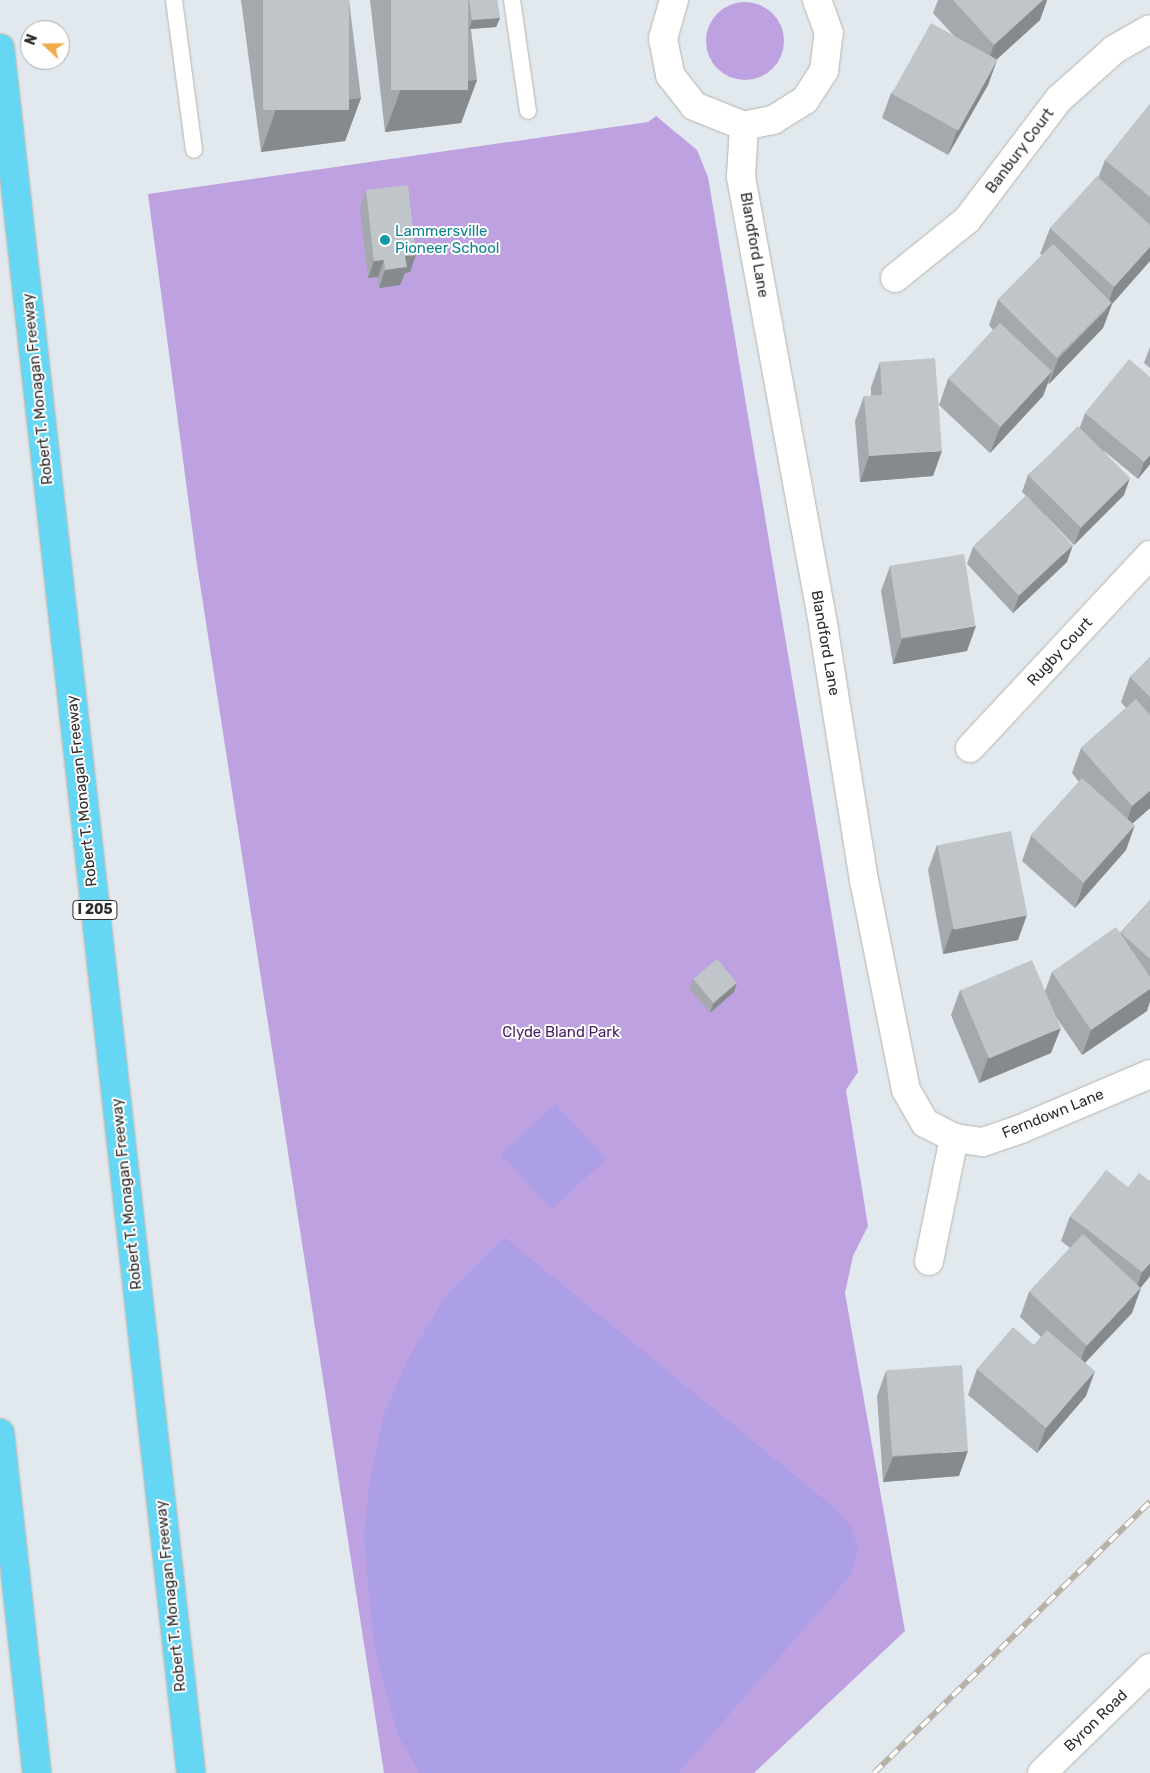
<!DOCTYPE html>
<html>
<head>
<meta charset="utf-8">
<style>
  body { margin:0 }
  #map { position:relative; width:1150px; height:1773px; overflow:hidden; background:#e1e9ee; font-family:Rubik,sans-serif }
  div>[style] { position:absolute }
  .green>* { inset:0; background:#bda1e0 }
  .round { border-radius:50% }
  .pitch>* { inset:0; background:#ac9ee7; transform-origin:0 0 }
  .roads { filter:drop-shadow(0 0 1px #b8b4ad) drop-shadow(0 0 1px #b8b4ad) }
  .service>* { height:16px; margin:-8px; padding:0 8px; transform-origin:8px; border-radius:8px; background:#fff }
  .minor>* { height:28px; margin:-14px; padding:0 14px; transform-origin:14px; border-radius:14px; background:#fff }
  .tertiary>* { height:28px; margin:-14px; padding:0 14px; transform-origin:14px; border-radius:14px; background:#fff }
  .secondary>* { height:28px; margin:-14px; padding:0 14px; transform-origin:14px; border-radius:14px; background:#fff }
  .motorway>* { height:28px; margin:-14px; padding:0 14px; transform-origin:14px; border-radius:14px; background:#65d7f5 }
  .rail>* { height:5.5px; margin-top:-2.75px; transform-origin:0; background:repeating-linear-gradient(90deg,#fff 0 11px,#b6afa4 0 22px); box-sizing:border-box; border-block:1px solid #b6afa4 }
  .wall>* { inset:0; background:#a5a9ae }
  .shaded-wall>* { inset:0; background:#868a8d }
  .building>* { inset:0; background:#c0c5ca; transform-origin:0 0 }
  .dots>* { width:14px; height:14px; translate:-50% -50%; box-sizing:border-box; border:2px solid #fff; border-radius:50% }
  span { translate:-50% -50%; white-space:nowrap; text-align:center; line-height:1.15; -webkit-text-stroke:4px #fff; paint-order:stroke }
  .shield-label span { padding:1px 4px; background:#fff; border:1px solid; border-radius:4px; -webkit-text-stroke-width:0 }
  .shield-label { font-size:14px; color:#2d2d2d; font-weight:700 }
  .street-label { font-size:15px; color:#2d2d2d }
  .culture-label { font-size:15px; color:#0d838f }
  .left { translate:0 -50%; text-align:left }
  .park-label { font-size:15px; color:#492068 }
  .north { position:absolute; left:20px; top:20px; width:50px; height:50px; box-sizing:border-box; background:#fff; border:1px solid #ababab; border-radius:50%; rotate:291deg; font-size:14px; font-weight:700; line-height:20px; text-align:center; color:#2d2d2d }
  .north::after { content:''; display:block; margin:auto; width:18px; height:22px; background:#efac4c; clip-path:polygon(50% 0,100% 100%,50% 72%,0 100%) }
</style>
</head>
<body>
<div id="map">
  <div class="green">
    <i class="round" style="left:706px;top:2px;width:78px;height:78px"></i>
    <i style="clip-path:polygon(656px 116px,697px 150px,708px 177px,858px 1072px,846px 1090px,868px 1226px,853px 1256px,845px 1293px,905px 1631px,754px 1773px,384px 1773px,196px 558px,148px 194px,648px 122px)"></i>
  </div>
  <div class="pitch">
    <i style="left:555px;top:1104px;width:75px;height:74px;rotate:47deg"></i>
    <i style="clip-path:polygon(504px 1237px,832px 1506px,851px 1527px,858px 1549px,850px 1576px,678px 1773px,419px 1773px,398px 1735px,374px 1646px,364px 1538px,369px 1486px,384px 1414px,408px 1359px,447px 1294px)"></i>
  </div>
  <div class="roads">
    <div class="service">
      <i style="left:174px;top:0;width:151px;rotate:82.4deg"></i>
      <i style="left:512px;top:0;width:112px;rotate:81.8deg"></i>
    </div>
    <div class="minor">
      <i style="left:744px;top:126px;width:51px;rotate:93.4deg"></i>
      <i style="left:741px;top:177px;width:462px;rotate:79.6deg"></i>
      <i style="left:824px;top:631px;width:252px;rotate:80.9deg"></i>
      <i style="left:864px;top:880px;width:214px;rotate:78.7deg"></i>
      <i style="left:906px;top:1090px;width:38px;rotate:60deg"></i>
      <i style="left:925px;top:1123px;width:33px;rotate:27deg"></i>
      <i style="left:954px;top:1138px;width:29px;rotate:8deg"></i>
      <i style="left:983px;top:1142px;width:40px;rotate:-18.9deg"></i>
      <i style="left:1021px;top:1129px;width:140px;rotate:-23.1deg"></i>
      <i style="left:895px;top:278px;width:92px;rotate:-38.9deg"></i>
      <i style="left:967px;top:220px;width:152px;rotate:-52.8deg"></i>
      <i style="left:1059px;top:99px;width:75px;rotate:-41.8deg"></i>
      <i style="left:1115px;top:49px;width:40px;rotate:-29.7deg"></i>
      <i style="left:970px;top:748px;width:264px;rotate:-47deg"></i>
      <i style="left:929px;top:1261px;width:126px;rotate:-78.5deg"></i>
    </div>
    <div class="tertiary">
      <i style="left:674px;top:0;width:40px;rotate:106deg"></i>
      <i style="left:663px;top:38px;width:38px;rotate:79deg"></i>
      <i style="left:670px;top:75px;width:39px;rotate:52deg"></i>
      <i style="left:694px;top:106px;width:54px;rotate:21.8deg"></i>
      <i style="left:744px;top:126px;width:30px;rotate:-12deg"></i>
      <i style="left:773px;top:120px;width:38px;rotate:-32deg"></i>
      <i style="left:805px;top:100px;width:35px;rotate:-57deg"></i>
      <i style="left:824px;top:71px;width:38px;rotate:-83deg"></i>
      <i style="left:829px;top:33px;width:35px;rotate:-110deg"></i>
    </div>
    <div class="secondary">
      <i style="left:1042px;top:1773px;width:151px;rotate:-44.2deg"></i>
    </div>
    <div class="motorway">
      <i style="left:0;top:48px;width:1736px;rotate:83.68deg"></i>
      <i style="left:0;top:1433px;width:342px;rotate:83.8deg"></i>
    </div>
  </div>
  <div class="rail">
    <i style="left:874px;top:1773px;width:387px;rotate:-44.5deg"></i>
  </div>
  <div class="wall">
    <i style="clip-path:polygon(241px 0,349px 0,361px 98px,345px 141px,261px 152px)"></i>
    <i style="clip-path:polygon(370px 0,497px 0,500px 18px,496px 27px,471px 29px,477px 80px,461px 123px,385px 132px)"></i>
    <i style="clip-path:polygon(938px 0,1047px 0,1040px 20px,996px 60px,997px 60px,988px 85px,948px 155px,882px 118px,891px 93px,954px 36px,933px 13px)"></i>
    <i style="clip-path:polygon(1150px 104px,1150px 261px,1112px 304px,1103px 328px,1049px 384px,1048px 383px,1043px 396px,990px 453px,939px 405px,948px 379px,993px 330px,989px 325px,998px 300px,1042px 255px,1040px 254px,1050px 228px,1098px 178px,1105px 160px)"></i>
    <i style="clip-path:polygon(366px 190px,416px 255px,410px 272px,405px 273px,400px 285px,379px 288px,378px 277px,368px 278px,360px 208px)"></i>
    <i style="clip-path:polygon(1150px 347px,1150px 368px,1144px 363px)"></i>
    <i style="clip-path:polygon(880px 362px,933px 476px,860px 482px,855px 421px,864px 396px,871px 396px,871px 387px)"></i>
    <i style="clip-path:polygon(1085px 413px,1150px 464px,1138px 479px,1104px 451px,1124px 495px,1074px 545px,1044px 514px,1067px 562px,1013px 613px,967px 564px,973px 547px,1026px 496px,1022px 492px,1028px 475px,1080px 427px)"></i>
    <i style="clip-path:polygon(890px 566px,967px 651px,893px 664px,881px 591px)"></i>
    <i style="clip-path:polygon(1150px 657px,1150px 808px,1133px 823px,1126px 850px,1075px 908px,1022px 861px,1031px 836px,1079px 782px,1072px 773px,1081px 748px,1126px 708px,1121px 702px,1130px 677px)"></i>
    <i style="clip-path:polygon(937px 845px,1018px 940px,943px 954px,928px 870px)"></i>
    <i style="clip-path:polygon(1150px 900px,1150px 1001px,1147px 1011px,1082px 1055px,1056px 1017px,1051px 1053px,979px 1083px,951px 1015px,960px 990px,1045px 991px,1052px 972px,1120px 933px)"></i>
    <i style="clip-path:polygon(693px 979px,737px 983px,734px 992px,710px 1013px,689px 988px)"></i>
    <i style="clip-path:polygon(1070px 1216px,1150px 1276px,1140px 1288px,1132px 1313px,1086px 1362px,1086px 1396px,1037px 1453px,968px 1395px,977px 1369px,1034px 1345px,1041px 1337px,1020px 1317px,1029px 1292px,1070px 1248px,1061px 1241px)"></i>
    <i style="clip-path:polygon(886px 1371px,959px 1476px,883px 1482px,877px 1396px)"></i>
  </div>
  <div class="shaded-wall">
    <i style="clip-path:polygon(1043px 0,1047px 0,1040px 20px,985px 70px,994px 45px)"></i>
    <i style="clip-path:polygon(500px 18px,496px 27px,469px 29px,472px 20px)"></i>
    <i style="clip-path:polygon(997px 60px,988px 85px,948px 155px,957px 130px)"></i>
    <i style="clip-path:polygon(477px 80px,461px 123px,385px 132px,401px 89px)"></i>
    <i style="clip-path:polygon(361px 98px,345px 141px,261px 152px,276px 109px)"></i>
    <i style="clip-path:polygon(1150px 247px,1150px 261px,1112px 304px,1103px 328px,1049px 384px,1058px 359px,1106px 310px,1114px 287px)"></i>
    <i style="clip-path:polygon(416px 255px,410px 272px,405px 273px,400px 285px,379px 288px,385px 270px,405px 256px)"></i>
    <i style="clip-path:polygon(384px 260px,378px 277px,368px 278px,374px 261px)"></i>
    <i style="clip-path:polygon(1052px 371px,1043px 396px,990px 453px,1000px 428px)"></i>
    <i style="clip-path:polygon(942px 451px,933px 476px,860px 482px,869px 456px)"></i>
    <i style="clip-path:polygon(1150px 455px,1150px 464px,1138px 479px,1144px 462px)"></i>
    <i style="clip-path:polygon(1130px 478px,1124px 495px,1074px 545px,1081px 527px)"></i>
    <i style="clip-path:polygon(1073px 545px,1067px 562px,1013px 613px,1019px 596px)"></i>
    <i style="clip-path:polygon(976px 626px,967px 651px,893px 664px,902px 639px)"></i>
    <i style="clip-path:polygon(1150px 791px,1150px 808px,1123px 832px,1132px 806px)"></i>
    <i style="clip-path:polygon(1135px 825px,1126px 850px,1075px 908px,1084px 883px)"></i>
    <i style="clip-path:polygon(1027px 915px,1018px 940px,943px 954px,952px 929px)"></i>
    <i style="clip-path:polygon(737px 983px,734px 992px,710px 1013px,713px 1004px)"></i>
    <i style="clip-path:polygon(1150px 989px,1150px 1001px,1147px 1011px,1082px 1055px,1091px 1030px)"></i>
    <i style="clip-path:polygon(1061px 1028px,1051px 1053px,979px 1083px,988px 1058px)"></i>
    <i style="clip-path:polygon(1150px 1263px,1150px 1276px,1139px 1290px,1141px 1288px,1132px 1313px,1077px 1371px,1086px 1346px,1134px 1295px,1142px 1272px)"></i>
    <i style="clip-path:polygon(1095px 1371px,1086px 1396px,1037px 1453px,1046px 1428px)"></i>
    <i style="clip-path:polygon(968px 1451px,959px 1476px,883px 1482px,893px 1457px)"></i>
  </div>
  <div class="building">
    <i style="left:263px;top:0;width:86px;height:110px"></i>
    <i style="left:391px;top:0;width:77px;height:90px"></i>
    <i style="clip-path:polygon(469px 0,497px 0,500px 18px,472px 20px)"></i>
    <i style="clip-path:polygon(953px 0,1043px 0,994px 45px)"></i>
    <i style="left:931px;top:23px;width:76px;height:81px;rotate:29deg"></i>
    <i style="clip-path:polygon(1150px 104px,1150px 197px,1105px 160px)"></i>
    <i style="clip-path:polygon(1097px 176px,1150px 225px,1150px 247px,1114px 287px,1050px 228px)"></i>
    <i style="clip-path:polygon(408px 185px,416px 255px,405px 256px,407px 267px,385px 270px,384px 260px,374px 261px,366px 190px)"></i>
    <i style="left:1053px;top:244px;width:83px;height:78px;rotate:45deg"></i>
    <i style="left:1000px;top:323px;width:71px;height:76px;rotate:43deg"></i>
    <i style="clip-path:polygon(935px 358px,942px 451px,869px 456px,864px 396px,882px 395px,880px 362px)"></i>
    <i style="clip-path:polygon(1129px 359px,1150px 377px,1150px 455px,1144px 462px,1085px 413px)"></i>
    <i style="left:1078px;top:426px;width:74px;height:70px;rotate:45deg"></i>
    <i style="left:1027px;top:496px;width:67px;height:74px;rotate:47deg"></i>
    <i style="left:964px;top:554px;width:73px;height:75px;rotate:81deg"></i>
    <i style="clip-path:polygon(1150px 657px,1150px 697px,1130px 677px)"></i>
    <i style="clip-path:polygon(1136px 699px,1150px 715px,1150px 791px,1132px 806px,1081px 748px)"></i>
    <i style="left:1082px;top:778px;width:71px;height:77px;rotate:42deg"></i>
    <i style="left:1011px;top:831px;width:86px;height:75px;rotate:79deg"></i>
    <i style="clip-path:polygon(1150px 900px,1150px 959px,1121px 933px)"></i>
    <i style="clip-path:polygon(1116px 927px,1150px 977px,1150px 989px,1091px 1030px,1052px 972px)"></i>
    <i style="left:717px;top:959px;width:31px;height:31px;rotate:50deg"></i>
    <i style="left:1032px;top:960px;width:74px;height:78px;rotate:67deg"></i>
    <i style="clip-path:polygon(1106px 1170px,1128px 1187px,1139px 1173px,1150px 1181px,1150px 1263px,1142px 1272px,1070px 1216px)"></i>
    <i style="left:1083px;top:1234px;width:79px;height:79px;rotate:43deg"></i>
    <i style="clip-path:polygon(1013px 1327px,1034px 1345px,1047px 1330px,1095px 1371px,1046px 1428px,977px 1369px)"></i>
    <i style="left:962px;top:1365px;width:86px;height:76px;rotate:86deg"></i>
  </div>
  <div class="dots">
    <i style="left:385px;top:240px;background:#0f9aa8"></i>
  </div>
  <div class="shield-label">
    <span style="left:95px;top:910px">I 205</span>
  </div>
  <div class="street-label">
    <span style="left:1020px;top:151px;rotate:-53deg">Banbury Court</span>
    <span style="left:754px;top:245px;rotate:80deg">Blandford Lane</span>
    <span style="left:38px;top:389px;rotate:-96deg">Robert T. Monagan Freeway</span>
    <span style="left:825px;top:643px;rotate:80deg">Blandford Lane</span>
    <span style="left:1060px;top:652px;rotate:-47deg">Rugby Court</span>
    <span style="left:82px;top:791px;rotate:-96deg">Robert T. Monagan Freeway</span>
    <span style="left:1053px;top:1114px;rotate:-22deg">Ferndown Lane</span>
    <span style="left:127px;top:1194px;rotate:-96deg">Robert T. Monagan Freeway</span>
    <span style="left:171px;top:1596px;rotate:-96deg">Robert T. Monagan Freeway</span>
    <span style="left:1096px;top:1721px;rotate:-44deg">Byron Road</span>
  </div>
  <div class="culture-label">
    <span class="left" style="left:395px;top:240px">Lammersville<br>Pioneer School</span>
  </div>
  <div class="park-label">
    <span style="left:561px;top:1033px">Clyde Bland Park</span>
  </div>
  <div class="north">N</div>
</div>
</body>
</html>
